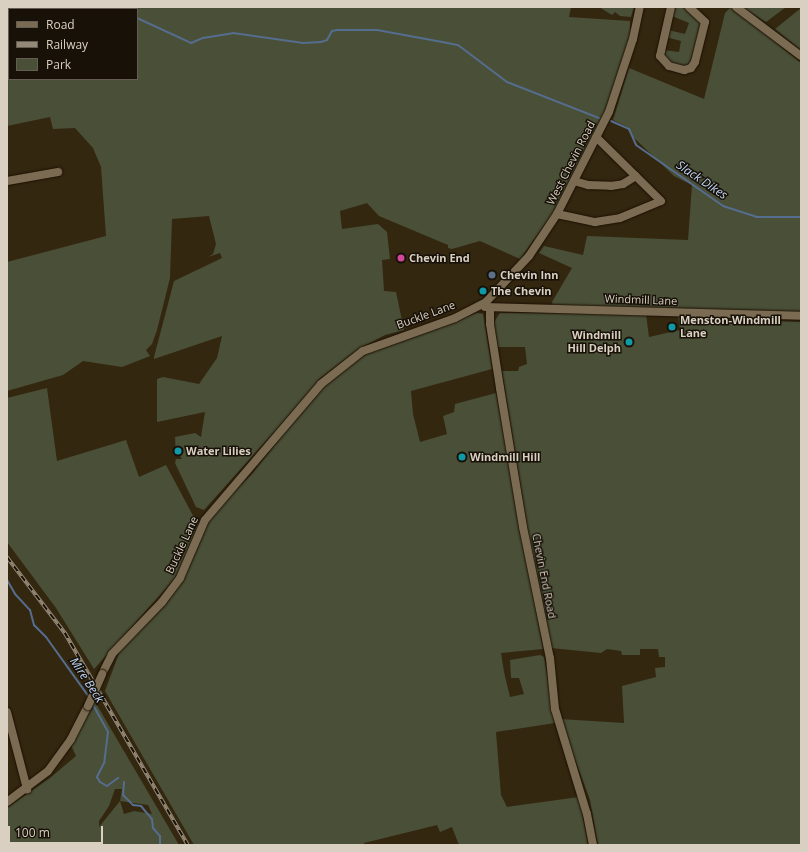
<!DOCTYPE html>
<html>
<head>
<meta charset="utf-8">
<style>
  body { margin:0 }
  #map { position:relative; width:808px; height:852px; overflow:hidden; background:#342710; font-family:"Open Sans",sans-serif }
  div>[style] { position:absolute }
  .green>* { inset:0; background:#4a4f37 }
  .stream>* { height:2px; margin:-1px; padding:0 1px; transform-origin:1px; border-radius:1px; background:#556d8e }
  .roads { filter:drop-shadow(0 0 1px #1c1000) drop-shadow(0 0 1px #1c1000) }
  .minor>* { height:8px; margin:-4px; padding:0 4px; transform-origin:4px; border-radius:4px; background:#7a6b52 }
  .rail>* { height:3.5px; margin-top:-1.75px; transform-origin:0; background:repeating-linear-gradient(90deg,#171108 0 6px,#948977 0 12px); box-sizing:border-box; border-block:1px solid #948977 }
  .bridges { filter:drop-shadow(0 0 1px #1c1000) drop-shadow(0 0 1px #1c1000) }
  .minor-bridge>* { height:8px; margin:-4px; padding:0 4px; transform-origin:4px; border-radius:4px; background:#7a6b52 }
  .dots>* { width:11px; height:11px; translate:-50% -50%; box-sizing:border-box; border:2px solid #171108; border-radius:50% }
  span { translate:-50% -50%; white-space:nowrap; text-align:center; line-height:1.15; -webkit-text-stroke:3px #171108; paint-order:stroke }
  .street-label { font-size:11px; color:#d9d0c2 }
  .poi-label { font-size:11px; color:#d9d0c2; font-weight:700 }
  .left { translate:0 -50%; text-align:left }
  .right { translate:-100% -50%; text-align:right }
  .water-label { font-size:12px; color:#bdd5f7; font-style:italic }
  .frame { position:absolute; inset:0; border:8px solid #d9d0c2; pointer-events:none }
  .legend { position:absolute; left:8px; top:8px; width:130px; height:72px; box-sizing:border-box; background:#171108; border:1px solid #655d52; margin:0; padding:5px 7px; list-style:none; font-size:12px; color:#d9d0c2 }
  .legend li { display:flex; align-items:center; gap:8px; height:20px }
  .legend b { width:20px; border:1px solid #655d52 }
  .scale { position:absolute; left:8px; top:826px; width:95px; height:18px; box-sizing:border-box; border:2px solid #d9d0c2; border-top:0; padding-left:5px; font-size:12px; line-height:14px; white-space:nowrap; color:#d9d0c2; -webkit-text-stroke:3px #171108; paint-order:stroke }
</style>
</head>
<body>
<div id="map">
  <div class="green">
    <i style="clip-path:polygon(129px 7px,571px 7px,569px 17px,630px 21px,630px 40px,607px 108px,551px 216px,520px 259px,480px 241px,452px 249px,448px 248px,448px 245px,379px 216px,367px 203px,340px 211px,342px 229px,378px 224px,387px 232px,390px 259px,382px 260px,384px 291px,396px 292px,404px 330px,385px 335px,358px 349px,318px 380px,318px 383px,204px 510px,196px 507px,175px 463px,176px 459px,182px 459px,180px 456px,176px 456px,175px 437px,195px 433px,201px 437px,205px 412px,157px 422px,157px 379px,163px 377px,199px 384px,217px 358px,222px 336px,154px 359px,154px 357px,174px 281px,222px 258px,220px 253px,208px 257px,213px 254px,216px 244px,209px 216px,172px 219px,170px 278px,157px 330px,152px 344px,146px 350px,150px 356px,122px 367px,83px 361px,63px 375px,7px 391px,7px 262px,106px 236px,101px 167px,93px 148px,75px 128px,53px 129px,50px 117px,7px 126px,7px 19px,9px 18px,9px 79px,137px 79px,137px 9px,127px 9px)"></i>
    <i style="clip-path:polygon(599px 7px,634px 7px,631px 17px,620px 16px,615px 12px,612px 15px)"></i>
    <i style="clip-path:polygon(676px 7px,685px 7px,698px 16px,703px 24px,692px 64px,686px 67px,671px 64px,665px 59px,663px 50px,679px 52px,681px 41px,666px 37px,668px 30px,685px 34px,689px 23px,672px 16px)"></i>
    <i style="clip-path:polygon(731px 7px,801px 63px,801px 313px,553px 306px,552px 302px,572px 268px,539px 253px,544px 246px,583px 255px,587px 236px,688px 240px,692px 185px,674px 176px,631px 135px,627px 127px,613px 120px,629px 68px,704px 99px,725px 13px)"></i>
    <i style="clip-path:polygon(742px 7px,786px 7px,766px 22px)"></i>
    <i style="clip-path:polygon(801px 8px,801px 50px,775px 29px)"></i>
    <i style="clip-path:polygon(477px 313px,483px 314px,492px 369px,411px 391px,413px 414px,420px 442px,447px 434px,443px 416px,454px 412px,455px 404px,496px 393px,543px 649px,501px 653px,504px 672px,510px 697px,524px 694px,519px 678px,511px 678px,510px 660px,540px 655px,544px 657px,555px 723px,496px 732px,501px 795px,507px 807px,579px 797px,588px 845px,459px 845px,452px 827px,440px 832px,437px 825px,364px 843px,364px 845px,194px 845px,105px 691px,121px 648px,166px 603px,207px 523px,219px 507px,252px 474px,321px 387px,373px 349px)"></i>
    <i style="clip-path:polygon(500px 313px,646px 314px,649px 337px,680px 330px,678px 317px,801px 322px,801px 845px,598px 845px,590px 800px,560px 719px,624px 723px,622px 686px,656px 677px,655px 668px,665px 667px,665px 657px,659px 657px,658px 649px,640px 649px,640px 655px,622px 655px,621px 651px,607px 649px,601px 653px,551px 648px,535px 575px,502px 371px,518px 371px,519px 367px,527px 364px,525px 347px,498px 347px,494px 322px)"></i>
    <i style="clip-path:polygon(47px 388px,57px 461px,126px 440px,139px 477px,166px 465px,198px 525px,176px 577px,94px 669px,56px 608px,7px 542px,7px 398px)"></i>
    <i style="clip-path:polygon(evenodd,94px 700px,179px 845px,7px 845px,7px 808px,50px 778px,76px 756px,71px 745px,94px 700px,115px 789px,122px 789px,120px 801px,99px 827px,99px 821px,109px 806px,115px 789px,94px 700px,120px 801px,148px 805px,152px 814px,134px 811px,124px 814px,120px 801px)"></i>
  </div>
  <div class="stream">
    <i style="left:112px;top:7px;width:4px;rotate:27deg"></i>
    <i style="left:27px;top:9px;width:6px;rotate:-18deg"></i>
    <i style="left:7px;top:14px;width:2px"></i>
    <i style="left:137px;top:18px;width:60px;rotate:24.8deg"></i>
    <i style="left:191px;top:43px;width:13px;rotate:-23deg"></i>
    <i style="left:203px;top:38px;width:30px;rotate:-9deg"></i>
    <i style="left:233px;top:33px;width:71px;rotate:8.1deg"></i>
    <i style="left:303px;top:43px;width:18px;rotate:-3deg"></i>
    <i style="left:321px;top:42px;width:6px;rotate:-18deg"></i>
    <i style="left:327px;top:40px;width:10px;rotate:-61deg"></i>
    <i style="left:332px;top:31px;width:5px;rotate:-11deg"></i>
    <i style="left:337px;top:30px;width:40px"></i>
    <i style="left:377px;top:30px;width:61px;rotate:10.4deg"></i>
    <i style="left:437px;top:41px;width:21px;rotate:11deg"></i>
    <i style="left:458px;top:45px;width:61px;rotate:37.1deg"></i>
    <i style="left:507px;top:82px;width:99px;rotate:21.4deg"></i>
    <i style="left:611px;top:121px;width:20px;rotate:24deg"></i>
    <i style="left:629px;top:129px;width:17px;rotate:66deg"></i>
    <i style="left:636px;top:145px;width:106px;rotate:35deg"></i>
    <i style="left:723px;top:206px;width:35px;rotate:18deg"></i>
    <i style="left:756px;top:217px;width:45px"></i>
    <i style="left:7px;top:580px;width:16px;rotate:60deg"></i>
    <i style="left:15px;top:594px;width:22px;rotate:47deg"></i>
    <i style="left:30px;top:610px;width:16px;rotate:75deg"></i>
    <i style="left:34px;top:625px;width:17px;rotate:45deg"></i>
    <i style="left:46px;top:637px;width:74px;rotate:54.4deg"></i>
    <i style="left:92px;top:703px;width:33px;rotate:61deg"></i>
    <i style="left:108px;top:732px;width:31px;rotate:97deg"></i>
    <i style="left:104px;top:763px;width:16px;rotate:117deg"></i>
    <i style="left:97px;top:777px;width:6px;rotate:59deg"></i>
    <i style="left:100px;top:782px;width:8px;rotate:30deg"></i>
    <i style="left:107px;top:786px;width:14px;rotate:-36deg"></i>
    <i style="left:124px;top:782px;width:13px;rotate:94deg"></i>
    <i style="left:123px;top:795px;width:14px;rotate:45deg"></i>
    <i style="left:133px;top:805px;width:8px;rotate:7deg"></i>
    <i style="left:141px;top:806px;width:17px;rotate:50deg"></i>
    <i style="left:152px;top:819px;width:9px;rotate:84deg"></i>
    <i style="left:153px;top:828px;width:11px;rotate:49deg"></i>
    <i style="left:160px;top:836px;width:9px;rotate:90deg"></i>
  </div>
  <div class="roads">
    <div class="minor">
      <i style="left:671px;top:7px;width:50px;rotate:102.7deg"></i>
      <i style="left:660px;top:56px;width:13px;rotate:48deg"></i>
      <i style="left:669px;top:66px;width:16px;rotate:15deg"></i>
      <i style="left:684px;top:70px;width:7px;rotate:-16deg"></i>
      <i style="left:691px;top:68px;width:7px;rotate:-56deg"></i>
      <i style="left:695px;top:62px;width:41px;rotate:-76deg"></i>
      <i style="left:705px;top:22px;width:22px;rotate:-137deg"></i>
      <i style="left:736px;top:7px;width:81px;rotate:37deg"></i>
      <i style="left:7px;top:181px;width:52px;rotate:-10deg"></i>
      <i style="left:574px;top:181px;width:15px;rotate:16deg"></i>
      <i style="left:588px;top:185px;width:23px;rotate:2deg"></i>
      <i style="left:611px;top:186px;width:12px;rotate:-9deg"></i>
      <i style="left:623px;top:184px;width:15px;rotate:-32deg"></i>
      <i style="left:557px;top:214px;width:39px;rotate:12deg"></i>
      <i style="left:595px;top:222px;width:25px;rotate:-9deg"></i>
      <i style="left:620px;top:218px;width:44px;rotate:-22.5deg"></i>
      <i style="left:661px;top:201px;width:91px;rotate:-135.4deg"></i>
      <i style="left:485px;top:307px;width:316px;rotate:1.6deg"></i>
      <i style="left:490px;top:308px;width:16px;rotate:90deg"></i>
      <i style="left:490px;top:324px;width:65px;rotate:81.1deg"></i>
      <i style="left:500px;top:388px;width:141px;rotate:80.6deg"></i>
      <i style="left:523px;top:527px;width:134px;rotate:78.4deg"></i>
      <i style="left:550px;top:658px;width:51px;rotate:84.4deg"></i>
      <i style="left:555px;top:709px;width:110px;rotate:73.1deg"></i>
      <i style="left:587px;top:814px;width:32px;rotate:79deg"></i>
      <i style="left:102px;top:674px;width:22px;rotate:-63deg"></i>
      <i style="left:112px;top:654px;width:72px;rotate:-46.1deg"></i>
      <i style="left:162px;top:602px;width:30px;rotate:-53deg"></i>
      <i style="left:180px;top:578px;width:63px;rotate:-66.7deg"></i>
      <i style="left:205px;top:520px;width:179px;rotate:-49.5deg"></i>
      <i style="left:321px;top:384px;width:53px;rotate:-38.2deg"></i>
      <i style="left:363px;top:351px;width:98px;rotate:-19.7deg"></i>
      <i style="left:455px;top:318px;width:35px;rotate:-27deg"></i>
      <i style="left:486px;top:302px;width:63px;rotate:-46.9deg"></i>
      <i style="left:529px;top:256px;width:50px;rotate:-56.3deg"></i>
      <i style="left:557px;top:214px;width:114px;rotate:-63deg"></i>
      <i style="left:609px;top:112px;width:77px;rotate:-71.8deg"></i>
      <i style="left:633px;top:39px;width:33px;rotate:-78deg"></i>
      <i style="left:7px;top:712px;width:80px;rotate:75.4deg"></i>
      <i style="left:7px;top:802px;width:51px;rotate:-37.1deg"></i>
      <i style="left:48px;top:771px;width:39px;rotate:-54deg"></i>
      <i style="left:71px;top:739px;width:37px;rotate:-63deg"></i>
    </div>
  </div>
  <div class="rail">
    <i style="left:7px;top:557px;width:96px;rotate:52.7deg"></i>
    <i style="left:65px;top:633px;width:245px;rotate:59.9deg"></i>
  </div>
  <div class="bridges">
    <div class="minor-bridge">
      <i style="left:88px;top:706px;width:35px;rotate:-66deg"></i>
    </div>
  </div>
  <div class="dots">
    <i style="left:401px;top:258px;background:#d1479c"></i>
    <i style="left:492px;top:275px;background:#5c6f8a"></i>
    <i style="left:483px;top:291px;background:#0f9aa8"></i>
    <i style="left:672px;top:327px;background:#0f9aa8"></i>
    <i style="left:629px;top:342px;background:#0f9aa8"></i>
    <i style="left:178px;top:451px;background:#0f9aa8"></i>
    <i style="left:462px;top:457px;background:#0f9aa8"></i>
  </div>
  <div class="street-label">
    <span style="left:571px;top:163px;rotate:-63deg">West Chevin Road</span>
    <span style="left:641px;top:300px;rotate:2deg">Windmill Lane</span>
    <span style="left:426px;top:315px;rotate:-20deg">Buckle Lane</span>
    <span style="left:182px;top:545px;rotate:-65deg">Buckle Lane</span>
    <span style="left:544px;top:576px;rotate:79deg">Chevin End Road</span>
  </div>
  <div class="poi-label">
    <span class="left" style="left:409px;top:258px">Chevin End</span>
    <span class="left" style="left:500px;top:275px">Chevin Inn</span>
    <span class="left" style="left:491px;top:291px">The Chevin</span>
    <span class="left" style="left:680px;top:327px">Menston-Windmill<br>Lane</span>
    <span class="right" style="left:621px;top:342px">Windmill<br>Hill Delph</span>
    <span class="left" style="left:186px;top:451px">Water Lilies</span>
    <span class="left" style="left:470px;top:457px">Windmill Hill</span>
  </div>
  <div class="water-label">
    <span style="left:702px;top:180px;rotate:34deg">Slack Dikes</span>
    <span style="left:87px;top:680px;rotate:57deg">Mire Beck</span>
  </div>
  <div class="frame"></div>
  <ul class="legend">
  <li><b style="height:5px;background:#7a6b52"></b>Road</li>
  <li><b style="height:5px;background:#948977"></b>Railway</li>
  <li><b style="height:11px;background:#4a4f37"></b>Park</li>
  </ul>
  <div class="scale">100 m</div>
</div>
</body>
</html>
